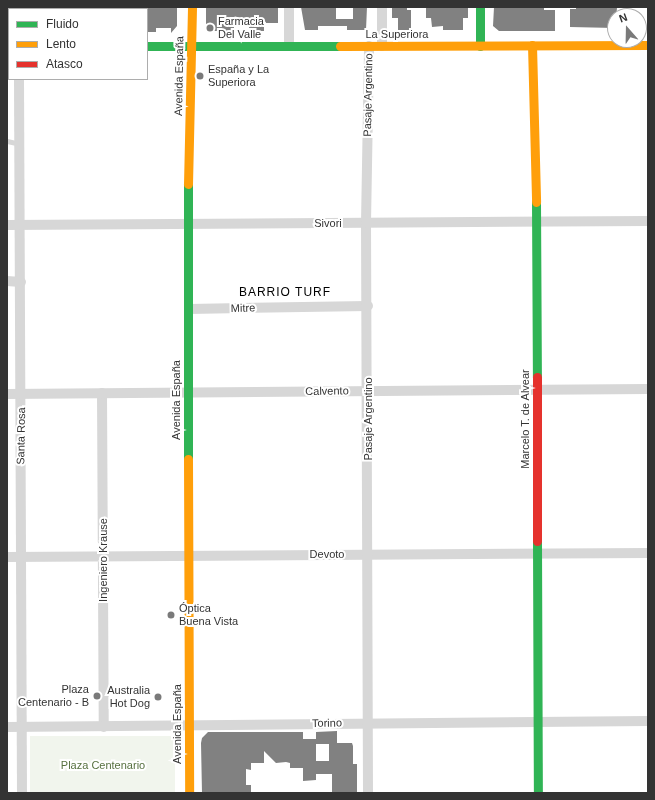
<!DOCTYPE html>
<html>
<head>
<meta charset="utf-8">
<style>
  body { margin:0 }
  #map { position:relative; width:655px; height:800px; overflow:hidden; background:#fff; font-family:Helvetica,sans-serif }
  div>[style] { position:absolute }
  .green>* { inset:0; background:#f1f5ed; transform-origin:0 0 }
  .building>* { inset:0; background:#818181 }
  .lane>* { height:5px; margin:-2.5px; padding:0 2.5px; transform-origin:2.5px; border-radius:2.5px; background:#d7d7d7 }
  .street>* { height:10px; margin:-5px; padding:0 5px; transform-origin:5px; border-radius:5px; background:#d7d7d7 }
  .fast>* { height:9px; margin:-4.5px; padding:0 4.5px; transform-origin:4.5px; border-radius:4.5px; background:#30b455 }
  .slow>* { height:9px; margin:-4.5px; padding:0 4.5px; transform-origin:4.5px; border-radius:4.5px; background:#ff9f0a }
  .jam>* { height:9px; margin:-4.5px; padding:0 4.5px; transform-origin:4.5px; border-radius:4.5px; background:#e5322d }
  .dots>* { width:11px; height:11px; translate:-50% -50%; box-sizing:border-box; border:2px solid #fff; border-radius:50% }
  span { translate:-50% -50%; white-space:nowrap; text-align:center; line-height:1.15; -webkit-text-stroke:4px #fff; paint-order:stroke }
  .poi-label { font-size:11px; color:#333 }
  .left { translate:0 -50%; text-align:left }
  .right { translate:-100% -50%; text-align:right }
  .street-label { font-size:11px; color:#333 }
  .park-label { font-size:11px; color:#56703f }
  .neighbourhood-label { font-size:12px; color:#000; letter-spacing:1px }
  .frame { position:absolute; inset:0; border:8px solid #333; pointer-events:none }
  .legend { position:absolute; left:8px; top:8px; width:140px; height:72px; box-sizing:border-box; background:#fff; border:1px solid #adadad; margin:0; padding:5px 7px; list-style:none; font-size:12px; color:#333 }
  .legend li { display:flex; align-items:center; gap:8px; height:20px }
  .legend b { width:20px; border:1px solid #adadad }
  .north { position:absolute; left:607px; top:8px; width:40px; height:40px; box-sizing:border-box; background:#fff; border:1px solid #adadad; border-radius:50%; rotate:340deg; font-size:11px; font-weight:700; line-height:16px; text-align:center; color:#333 }
  .north::after { content:''; display:block; margin:auto; width:14px; height:18px; background:#7a7a7a; clip-path:polygon(50% 0,100% 100%,50% 72%,0 100%) }
</style>
</head>
<body>
<div id="map">
  <div class="green">
    <i style="left:175px;top:736px;width:57px;height:145px;rotate:90deg"></i>
  </div>
  <div class="building">
    <i style="clip-path:polygon(147px 7px,177px 7px,177px 26px,171px 33px,171px 28px,156px 28px,156px 32px,147px 32px)"></i>
    <i style="clip-path:polygon(206px 7px,278px 7px,278px 23px,264px 23px,264px 31px,249px 31px,249px 24px,234px 24px,234px 31px,212px 31px,206px 25px)"></i>
    <i style="clip-path:polygon(301px 7px,336px 7px,336px 19px,353px 19px,353px 7px,367px 7px,366px 30px,347px 30px,347px 26px,318px 26px,318px 30px,305px 30px)"></i>
    <i style="clip-path:polygon(392px 7px,407px 7px,407px 10px,411px 10px,411px 30px,398px 30px,398px 18px,392px 18px)"></i>
    <i style="clip-path:polygon(426px 7px,468px 7px,468px 18px,463px 18px,463px 30px,443px 30px,443px 26px,432px 27px,431px 18px,426px 18px)"></i>
    <i style="clip-path:polygon(494px 7px,544px 7px,544px 10px,555px 10px,555px 31px,499px 31px,493px 26px)"></i>
    <i style="clip-path:polygon(576px 7px,617px 8px,615px 28px,570px 27px,570px 9px,576px 9px)"></i>
    <i style="clip-path:polygon(337px 731px,337px 743px,352px 743px,353px 746px,353px 764px,357px 764px,357px 793px,332px 793px,332px 774px,316px 774px,316px 780px,303px 781px,303px 768px,290px 768px,290px 763px,286px 762px,276px 763px,264px 751px,264px 763px,251px 763px,251px 770px,246px 769px,246px 785px,251px 785px,251px 793px,202px 793px,201px 743px,202px 738px,208px 732px,303px 732px,303px 739px,316px 739px,316px 761px,329px 761px,329px 744px,316px 744px,316px 732px)"></i>
  </div>
  <div class="lane">
    <i style="left:7px;top:141px;width:13px;rotate:13deg"></i>
  </div>
  <div class="street">
    <i style="left:98px;top:7px;width:2px;rotate:90deg"></i>
    <i style="left:289px;top:7px;width:39px;rotate:90deg"></i>
    <i style="left:382px;top:7px;width:39px;rotate:90deg"></i>
    <i style="left:19px;top:79px;width:714px;rotate:89.76deg"></i>
    <i style="left:7px;top:225px;width:641px;rotate:-0.36deg"></i>
    <i style="left:7px;top:281px;width:14px;rotate:4deg"></i>
    <i style="left:189px;top:309px;width:179px;rotate:-1deg"></i>
    <i style="left:102px;top:393px;width:334px;rotate:89.7deg"></i>
    <i style="left:7px;top:394px;width:641px;rotate:-0.45deg"></i>
    <i style="left:7px;top:557px;width:641px;rotate:-0.36deg"></i>
    <i style="left:7px;top:727px;width:641px;rotate:-0.54deg"></i>
    <i style="left:368px;top:793px;width:570px;rotate:-90.2deg"></i>
    <i style="left:366px;top:223px;width:177px;rotate:-89deg"></i>
  </div>
  <div class="fast">
    <i style="left:480px;top:7px;width:39px;rotate:90deg"></i>
    <i style="left:7px;top:46px;width:2px"></i>
    <i style="left:147px;top:46px;width:193px"></i>
    <i style="left:536px;top:202px;width:175px;rotate:89.7deg"></i>
    <i style="left:188px;top:459px;width:275px;rotate:-90deg"></i>
    <i style="left:537px;top:541px;width:252px;rotate:89.8deg"></i>
  </div>
  <div class="slow">
    <i style="left:532px;top:45px;width:157px;rotate:88.5deg"></i>
    <i style="left:340px;top:46px;width:308px;rotate:-0.2deg"></i>
    <i style="left:188px;top:184px;width:177px;rotate:-88.7deg"></i>
    <i style="left:188px;top:459px;width:334px;rotate:89.8deg"></i>
  </div>
  <div class="jam">
    <i style="left:537px;top:377px;width:164px;rotate:90deg"></i>
  </div>
  <div class="dots">
    <i style="left:210px;top:28px;background:#7a7a7a"></i>
    <i style="left:200px;top:76px;background:#7a7a7a"></i>
    <i style="left:171px;top:615px;background:#7a7a7a"></i>
    <i style="left:97px;top:696px;background:#7a7a7a"></i>
    <i style="left:158px;top:697px;background:#7a7a7a"></i>
  </div>
  <div class="poi-label">
    <span class="left" style="left:218px;top:28px">Farmacia<br>Del Valle</span>
    <span class="left" style="left:208px;top:76px">España y La<br>Superiora</span>
    <span class="left" style="left:179px;top:615px">Óptica<br>Buena Vista</span>
    <span class="right" style="left:89px;top:696px">Plaza<br>Centenario - B</span>
    <span class="right" style="left:150px;top:697px">Australia<br>Hot Dog</span>
  </div>
  <div class="street-label">
    <span style="left:397px;top:34px">La Superiora</span>
    <span style="left:179px;top:76px;rotate:-89deg">Avenida España</span>
    <span style="left:368px;top:95px;rotate:-89deg">Pasaje Argentino</span>
    <span style="left:328px;top:223px">Sivori</span>
    <span style="left:243px;top:308px;rotate:-1deg">Mitre</span>
    <span style="left:327px;top:391px;rotate:-1deg">Calvento</span>
    <span style="left:176px;top:400px;rotate:-90deg">Avenida España</span>
    <span style="left:368px;top:419px;rotate:-90deg">Pasaje Argentino</span>
    <span style="left:525px;top:419px;rotate:-90deg">Marcelo T. de Alvear</span>
    <span style="left:21px;top:436px;rotate:-89deg">Santa Rosa</span>
    <span style="left:327px;top:554px">Devoto</span>
    <span style="left:103px;top:560px;rotate:-90deg">Ingeniero Krause</span>
    <span style="left:327px;top:723px;rotate:-1deg">Torino</span>
    <span style="left:177px;top:724px;rotate:-90deg">Avenida España</span>
  </div>
  <div class="park-label">
    <span style="left:103px;top:765px">Plaza Centenario</span>
  </div>
  <div class="neighbourhood-label">
    <span style="left:285px;top:293px">BARRIO TURF</span>
  </div>
  <div class="frame"></div>
  <ul class="legend">
  <li><b style="height:5px;background:#30b455"></b>Fluido</li>
  <li><b style="height:5px;background:#ff9f0a"></b>Lento</li>
  <li><b style="height:5px;background:#e5322d"></b>Atasco</li>
  </ul>
  <div class="north">N</div>
</div>
</body>
</html>
